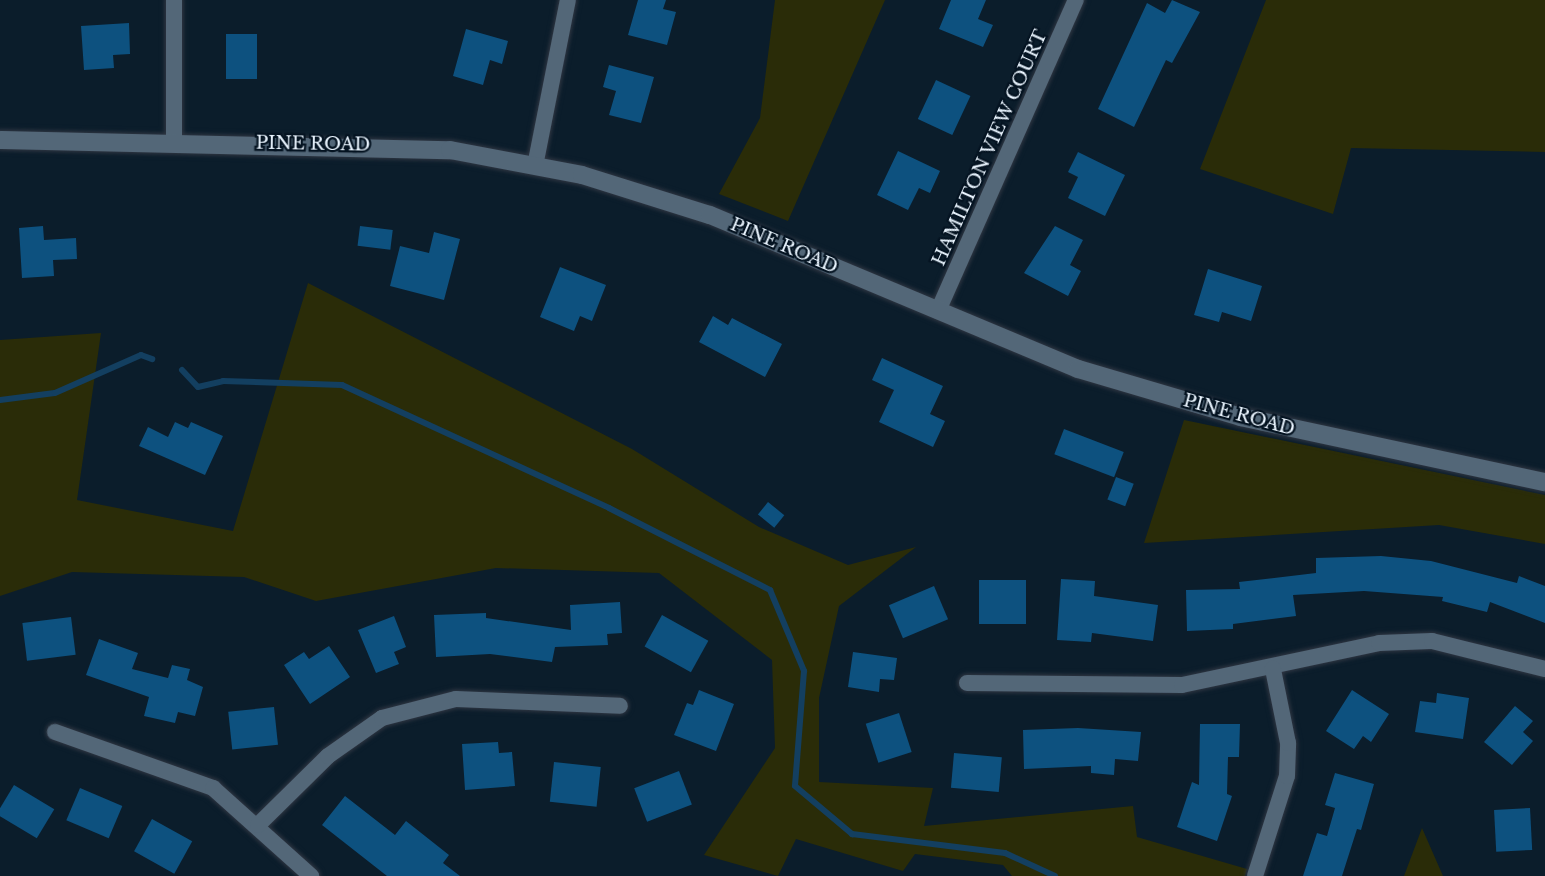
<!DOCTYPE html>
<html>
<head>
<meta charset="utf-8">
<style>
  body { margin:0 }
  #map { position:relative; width:1545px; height:876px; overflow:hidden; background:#0b1d2b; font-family:"Libre Baskerville",serif }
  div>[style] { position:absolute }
  .green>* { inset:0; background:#2a2c08 }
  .stream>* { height:6px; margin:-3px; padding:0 3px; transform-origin:3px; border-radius:3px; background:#133f60 }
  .building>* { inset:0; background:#0d517f; transform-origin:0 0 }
  .roads { filter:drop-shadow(0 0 2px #2f3642) drop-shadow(0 0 2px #2f3642) }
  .street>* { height:16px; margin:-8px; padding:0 8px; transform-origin:8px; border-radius:8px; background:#536778 }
  .secondary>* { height:18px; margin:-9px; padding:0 9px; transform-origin:9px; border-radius:9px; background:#536778 }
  span { translate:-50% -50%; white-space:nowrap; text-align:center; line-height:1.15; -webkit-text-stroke:4.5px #041321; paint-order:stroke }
  .street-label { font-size:18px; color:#e9f4fe }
</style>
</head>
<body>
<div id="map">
  <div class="green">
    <i style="clip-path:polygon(775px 0,885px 0,788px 221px,719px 194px,760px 118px)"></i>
    <i style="clip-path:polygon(1266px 0,1545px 0,1545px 152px,1351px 148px,1333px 214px,1200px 169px)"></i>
    <i style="clip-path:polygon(308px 283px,632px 449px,759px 527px,848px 565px,916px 547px,839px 606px,819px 698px,819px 782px,933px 788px,924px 826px,1133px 806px,1137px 837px,1247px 869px,1245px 876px,1012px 876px,1003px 865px,915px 854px,903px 871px,796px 839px,778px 876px,704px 855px,775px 748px,772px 660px,659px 573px,496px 568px,316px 601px,244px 577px,72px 572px,0 596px,0 340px,101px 333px,77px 500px,233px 531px)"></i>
    <i style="clip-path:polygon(1184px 420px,1545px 495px,1545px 544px,1439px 525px,1144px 543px)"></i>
    <i style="clip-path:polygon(1422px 828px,1443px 876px,1404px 876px)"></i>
  </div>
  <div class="stream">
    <i style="left:182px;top:370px;width:23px;rotate:47deg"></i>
    <i style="left:198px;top:387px;width:26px;rotate:-13deg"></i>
    <i style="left:223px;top:381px;width:119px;rotate:1.9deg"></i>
    <i style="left:342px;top:385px;width:294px;rotate:24.7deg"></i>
    <i style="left:609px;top:508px;width:181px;rotate:27deg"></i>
    <i style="left:770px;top:590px;width:88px;rotate:67.2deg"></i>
    <i style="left:804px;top:671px;width:115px;rotate:94.5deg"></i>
    <i style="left:795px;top:786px;width:75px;rotate:40.1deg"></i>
    <i style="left:852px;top:834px;width:154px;rotate:7.1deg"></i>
    <i style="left:1005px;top:853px;width:55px;rotate:24.7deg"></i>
    <i style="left:0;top:400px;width:55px;rotate:-7.3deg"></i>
    <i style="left:55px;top:393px;width:94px;rotate:-23.8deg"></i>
    <i style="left:141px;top:355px;width:12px;rotate:20deg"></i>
  </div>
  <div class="building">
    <i style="clip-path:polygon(638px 0,666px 0,663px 9px,676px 12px,667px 45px,628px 35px)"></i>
    <i style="clip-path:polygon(951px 0,986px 0,978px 19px,993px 25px,983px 47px,939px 29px)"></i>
    <i style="clip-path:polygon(1172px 0,1200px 12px,1172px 63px,1166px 60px,1134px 127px,1098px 109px,1147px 3px,1165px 13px)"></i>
    <i style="clip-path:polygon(129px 23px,130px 54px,113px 55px,114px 68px,84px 70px,81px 26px)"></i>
    <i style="clip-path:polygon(466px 29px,508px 41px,502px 64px,490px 60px,483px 85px,453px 76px)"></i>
    <i style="left:226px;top:34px;width:31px;height:45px"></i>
    <i style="clip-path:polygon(609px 65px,654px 77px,641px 123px,609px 115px,616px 91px,603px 87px)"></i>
    <i style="left:936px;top:80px;width:38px;height:43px;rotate:25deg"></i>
    <i style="clip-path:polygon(898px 151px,940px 171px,930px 193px,919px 188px,908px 210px,877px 195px)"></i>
    <i style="clip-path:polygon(1078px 152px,1125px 175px,1105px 216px,1068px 198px,1078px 177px,1068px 172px)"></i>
    <i style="clip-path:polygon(43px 226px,44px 240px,76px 238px,77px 259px,53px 260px,54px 276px,22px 278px,19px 228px)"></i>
    <i style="left:360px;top:226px;width:33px;height:20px;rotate:7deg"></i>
    <i style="clip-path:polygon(1055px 226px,1083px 240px,1070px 265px,1081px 271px,1068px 296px,1024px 273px)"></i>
    <i style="clip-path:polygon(434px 232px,460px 239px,444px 300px,390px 286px,400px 246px,429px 253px)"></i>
    <i style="clip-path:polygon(560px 267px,606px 285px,592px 321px,580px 316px,574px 331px,540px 317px)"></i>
    <i style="clip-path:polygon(1208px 269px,1262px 286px,1251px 321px,1222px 312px,1219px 322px,1194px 315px)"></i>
    <i style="clip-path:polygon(713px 316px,728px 325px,732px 318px,782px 344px,765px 377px,699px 342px)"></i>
    <i style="clip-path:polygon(882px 358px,943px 386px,930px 414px,945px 421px,933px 447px,879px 422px,894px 390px,872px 380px)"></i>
    <i style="clip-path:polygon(175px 422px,188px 428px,191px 422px,223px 436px,205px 475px,139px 446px,148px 427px,168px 437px)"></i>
    <i style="left:1064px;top:429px;width:64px;height:27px;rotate:21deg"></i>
    <i style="left:1116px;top:477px;width:19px;height:24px;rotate:21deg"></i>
    <i style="left:768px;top:502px;width:21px;height:16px;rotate:39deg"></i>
    <i style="clip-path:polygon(1381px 556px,1431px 561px,1517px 583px,1519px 576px,1545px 586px,1545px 623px,1490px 602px,1487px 612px,1442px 601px,1443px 597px,1364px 591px,1293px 595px,1296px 616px,1233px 624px,1233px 629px,1187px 631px,1186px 590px,1240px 589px,1239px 582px,1316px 573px,1316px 558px)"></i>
    <i style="clip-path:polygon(1061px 579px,1095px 581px,1094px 596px,1158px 605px,1153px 641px,1092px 633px,1091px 642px,1057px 640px)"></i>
    <i style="left:979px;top:580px;width:47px;height:44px"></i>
    <i style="left:934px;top:586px;width:36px;height:49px;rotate:67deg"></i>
    <i style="clip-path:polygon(620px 602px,622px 633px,607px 634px,608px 645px,555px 647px,552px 662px,490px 654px,436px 657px,434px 615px,486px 613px,486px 618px,571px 630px,570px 605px)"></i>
    <i style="left:662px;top:615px;width:53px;height:36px;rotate:29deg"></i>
    <i style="clip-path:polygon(394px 616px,406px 647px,394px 652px,399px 664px,376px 673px,358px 630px)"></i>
    <i style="left:71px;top:617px;width:38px;height:49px;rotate:83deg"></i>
    <i style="clip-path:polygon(99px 639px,138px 653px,132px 669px,168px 678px,172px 665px,190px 669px,187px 680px,203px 687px,195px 716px,178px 712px,175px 723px,144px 716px,149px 697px,86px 675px)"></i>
    <i style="clip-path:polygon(329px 646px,350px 677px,310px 704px,284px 665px,304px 652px,309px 659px)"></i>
    <i style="clip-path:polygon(853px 652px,897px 658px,894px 680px,880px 679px,879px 692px,848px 687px)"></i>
    <i style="clip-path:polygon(699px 690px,734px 704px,716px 751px,674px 735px,687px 703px,693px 705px)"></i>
    <i style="clip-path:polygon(1352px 690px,1389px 714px,1371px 742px,1363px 736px,1354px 749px,1326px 731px)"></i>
    <i style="clip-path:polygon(1437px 693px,1469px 698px,1463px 739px,1415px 732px,1420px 701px,1436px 703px)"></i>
    <i style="clip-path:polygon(1515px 706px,1533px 721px,1523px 732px,1533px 741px,1512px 765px,1484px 742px)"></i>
    <i style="left:274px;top:707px;width:38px;height:46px;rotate:84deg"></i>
    <i style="left:899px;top:713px;width:41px;height:35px;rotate:72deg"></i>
    <i style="clip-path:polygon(1200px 724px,1240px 724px,1239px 757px,1228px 757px,1227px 794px,1232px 796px,1217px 841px,1177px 827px,1192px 782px,1199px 785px)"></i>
    <i style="clip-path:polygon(1078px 728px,1141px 732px,1138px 761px,1115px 759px,1114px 775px,1091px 773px,1091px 766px,1024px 769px,1023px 730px)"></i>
    <i style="clip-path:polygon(498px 742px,499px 753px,512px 752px,515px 786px,465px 790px,462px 744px)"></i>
    <i style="left:954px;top:753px;width:48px;height:35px;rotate:5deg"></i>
    <i style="left:554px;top:762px;width:47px;height:40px;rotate:6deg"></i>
    <i style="left:679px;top:771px;width:36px;height:48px;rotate:69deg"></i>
    <i style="clip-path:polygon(1335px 773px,1374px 784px,1361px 830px,1357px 829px,1342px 876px,1303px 876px,1317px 833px,1327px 836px,1335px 808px,1325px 805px)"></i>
    <i style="left:14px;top:785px;width:47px;height:34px;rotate:31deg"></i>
    <i style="left:80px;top:788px;width:46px;height:35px;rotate:23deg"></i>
    <i style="clip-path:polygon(345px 796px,395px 835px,406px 821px,449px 855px,443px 863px,460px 876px,387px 876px,322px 825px)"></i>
    <i style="left:1530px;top:808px;width:42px;height:36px;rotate:87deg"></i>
    <i style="left:152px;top:819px;width:46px;height:37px;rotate:29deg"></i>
  </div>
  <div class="roads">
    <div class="street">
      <i style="left:174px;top:142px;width:142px;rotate:-90deg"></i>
      <i style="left:535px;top:166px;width:169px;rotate:-78.8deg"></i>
      <i style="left:938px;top:311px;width:340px;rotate:-66.1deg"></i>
      <i style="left:967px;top:683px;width:215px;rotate:0.5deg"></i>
      <i style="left:1182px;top:685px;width:201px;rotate:-12deg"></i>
      <i style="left:1379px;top:643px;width:53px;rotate:-2.2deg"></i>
      <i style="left:1432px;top:641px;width:116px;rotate:13.9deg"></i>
      <i style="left:55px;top:732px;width:168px;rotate:19.5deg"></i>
      <i style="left:213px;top:788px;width:132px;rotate:41.9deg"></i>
      <i style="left:258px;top:825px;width:98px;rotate:-44.6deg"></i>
      <i style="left:328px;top:756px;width:66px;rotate:-35.1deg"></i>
      <i style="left:382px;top:718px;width:76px;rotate:-14.4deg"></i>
      <i style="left:456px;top:699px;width:164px;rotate:2.4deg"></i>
      <i style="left:1255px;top:876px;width:105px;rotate:-72.3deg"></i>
      <i style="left:1287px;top:776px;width:33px;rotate:-88deg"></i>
      <i style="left:1288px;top:743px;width:76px;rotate:-101.5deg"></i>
    </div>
    <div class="secondary">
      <i style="left:0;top:140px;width:450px;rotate:1.3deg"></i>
      <i style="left:450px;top:150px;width:134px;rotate:10.7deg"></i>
      <i style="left:582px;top:175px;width:134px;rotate:17.4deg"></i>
      <i style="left:710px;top:215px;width:399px;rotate:22.7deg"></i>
      <i style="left:1078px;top:369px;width:170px;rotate:16.4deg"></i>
      <i style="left:1241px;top:417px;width:311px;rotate:12.1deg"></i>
    </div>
  </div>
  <div class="street-label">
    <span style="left:313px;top:144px;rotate:1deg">PINE ROAD</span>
    <span style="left:990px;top:148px;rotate:-66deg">HAMILTON VIEW COURT</span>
    <span style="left:784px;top:246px;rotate:23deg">PINE ROAD</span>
    <span style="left:1239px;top:415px;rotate:15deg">PINE ROAD</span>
  </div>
</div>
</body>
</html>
